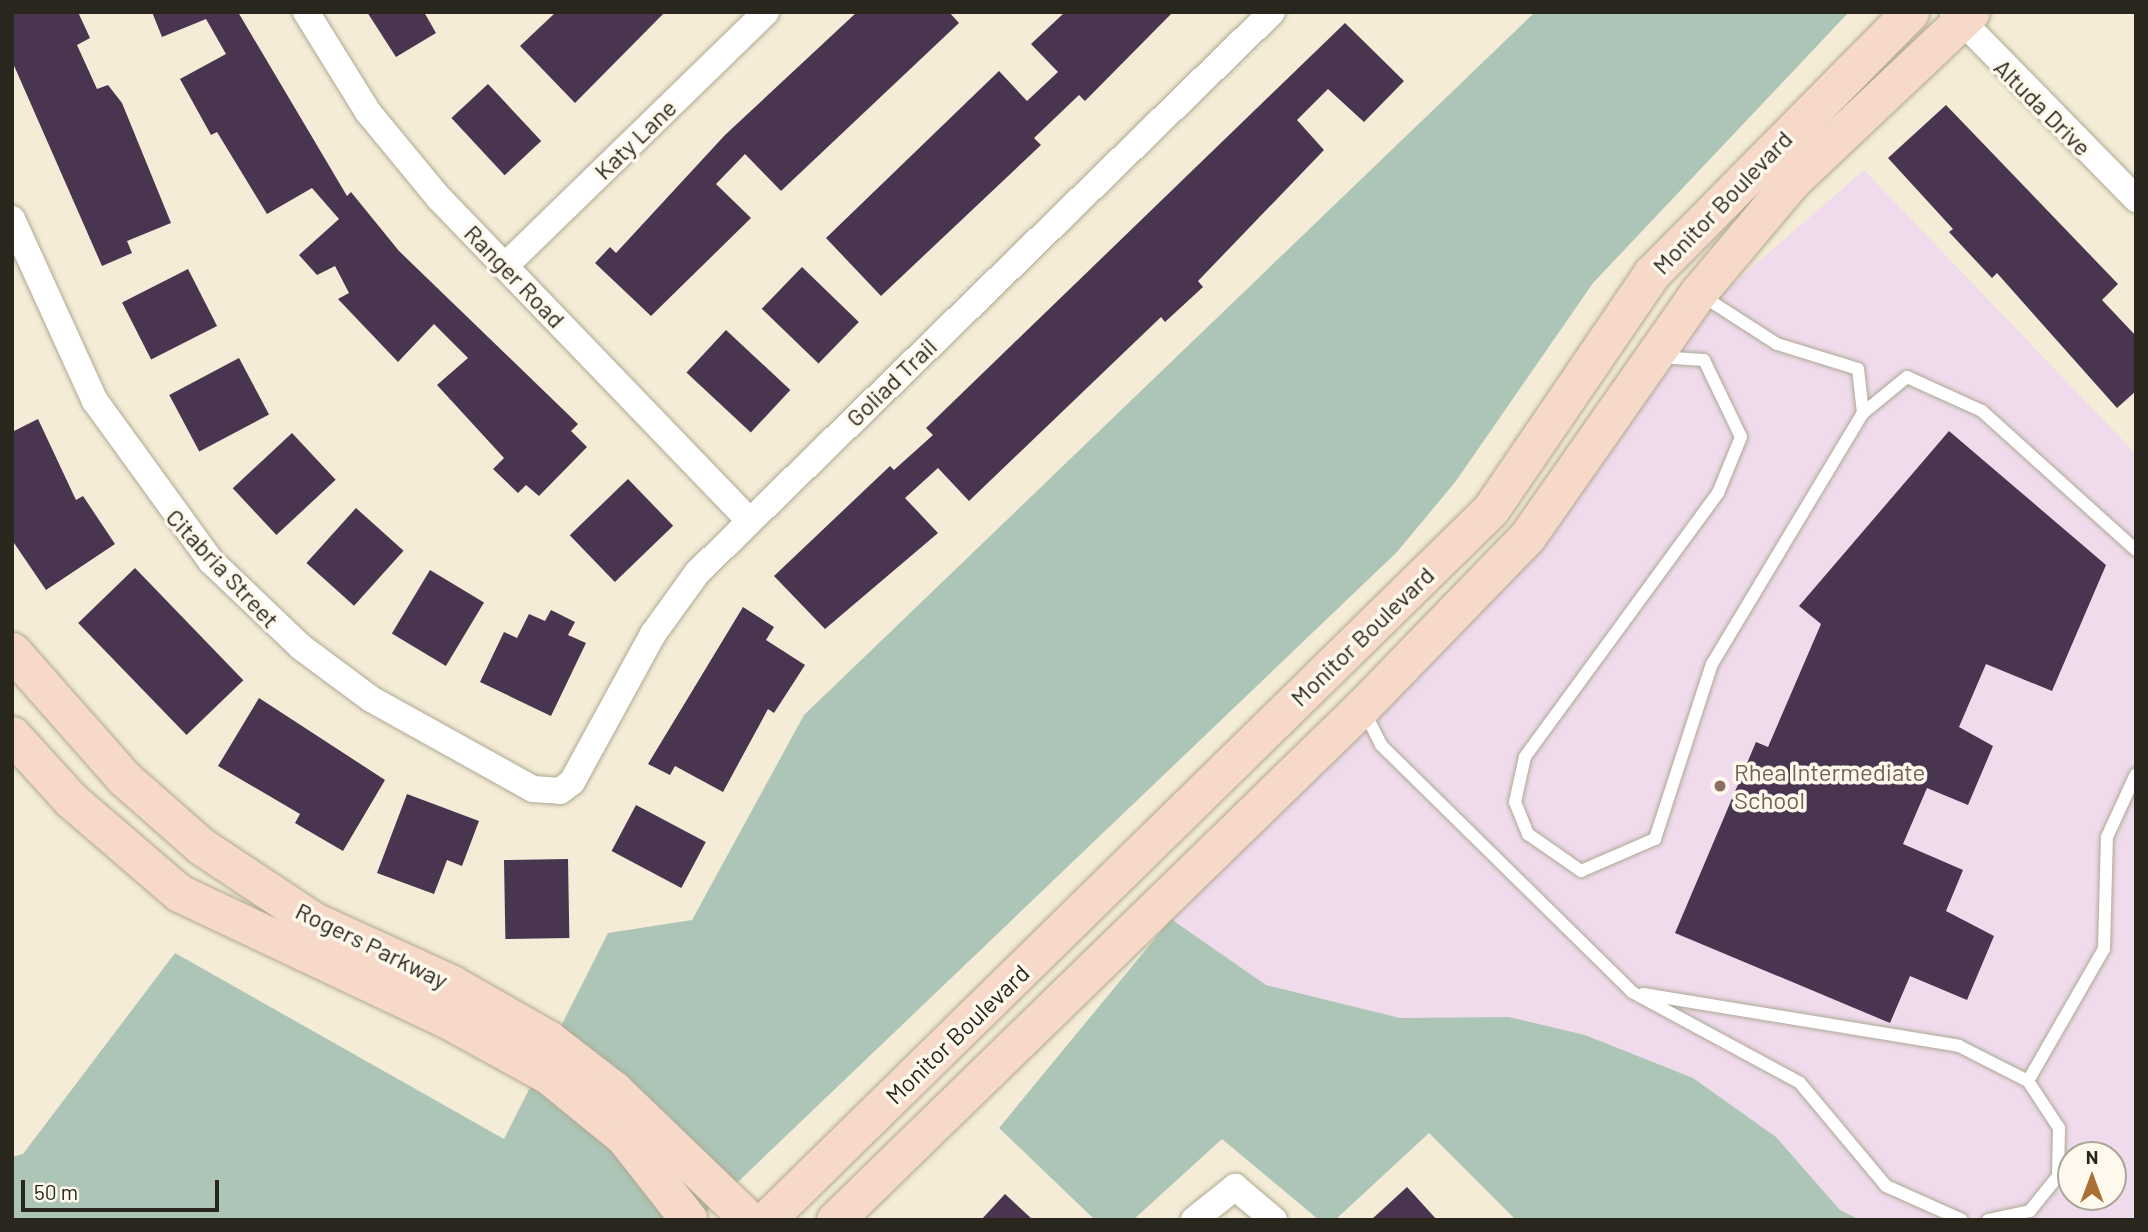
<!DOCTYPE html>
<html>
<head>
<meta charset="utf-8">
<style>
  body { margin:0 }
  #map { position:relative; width:2148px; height:1232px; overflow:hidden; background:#f4ecd6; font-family:Barlow,sans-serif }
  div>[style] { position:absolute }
  .education>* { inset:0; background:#efdbec }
  .green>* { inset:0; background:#acc5b6 }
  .building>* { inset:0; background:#4a3550; transform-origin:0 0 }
  .roads { filter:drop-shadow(0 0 2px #afa894) drop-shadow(0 0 2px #afa894) }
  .lane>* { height:12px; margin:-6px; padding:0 6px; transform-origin:6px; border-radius:6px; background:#fff }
  .street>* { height:26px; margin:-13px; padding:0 13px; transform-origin:13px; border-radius:13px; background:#fff }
  .secondary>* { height:37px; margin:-18.5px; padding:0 18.5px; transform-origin:18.5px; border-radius:18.5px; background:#f6d9c9 }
  .dots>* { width:19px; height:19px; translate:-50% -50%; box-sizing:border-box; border:4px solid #fef9ec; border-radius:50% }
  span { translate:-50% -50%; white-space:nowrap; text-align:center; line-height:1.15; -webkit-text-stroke:7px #fef9ec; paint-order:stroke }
  .street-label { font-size:24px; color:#29261e }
  .education-label { font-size:24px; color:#785e54 }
  .left { translate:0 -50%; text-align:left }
  .frame { position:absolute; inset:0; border:14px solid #29261e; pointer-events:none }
  .north { position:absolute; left:2057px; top:1141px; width:70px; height:70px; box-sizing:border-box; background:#fef9ec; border:2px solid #a9a59a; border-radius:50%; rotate:0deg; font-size:19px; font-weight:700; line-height:28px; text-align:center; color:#29261e }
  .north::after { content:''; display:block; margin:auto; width:24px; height:32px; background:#ab6e33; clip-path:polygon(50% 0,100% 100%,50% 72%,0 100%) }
  .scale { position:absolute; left:21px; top:1180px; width:198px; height:32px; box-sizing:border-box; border:4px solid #29261e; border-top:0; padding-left:9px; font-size:21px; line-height:24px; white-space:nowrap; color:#29261e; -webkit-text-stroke:5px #fef9ec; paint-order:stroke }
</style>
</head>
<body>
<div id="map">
  <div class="education">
    <i style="clip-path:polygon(evenodd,1864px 170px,2136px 454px,2136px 1220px,1860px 1220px,1840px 1210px,1776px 1137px,1693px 1078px,1585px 1035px,1509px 1017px,1400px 1018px,1266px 985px,1171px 919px,1439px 653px,1726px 290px,1864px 170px,2071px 1155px,2113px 1155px,2113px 1197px,2071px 1197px,2071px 1155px)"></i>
  </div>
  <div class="green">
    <i style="clip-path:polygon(1535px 12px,1849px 12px,1593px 283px,1456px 481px,1397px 552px,698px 1220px,12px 1220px,12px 1157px,23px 1154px,175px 953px,504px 1139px,608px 933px,692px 920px,804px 715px)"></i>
    <i style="clip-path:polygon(1171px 919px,1266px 985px,1400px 1018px,1509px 1017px,1585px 1035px,1693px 1078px,1776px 1137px,1840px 1210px,1860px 1220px,1516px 1220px,1429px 1133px,1335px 1220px,1319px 1220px,1222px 1139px,1133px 1220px,1095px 1220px,999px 1128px)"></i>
  </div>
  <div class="building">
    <i style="clip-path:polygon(12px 12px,78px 12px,90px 38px,77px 45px,97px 89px,108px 85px,122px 103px,171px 223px,127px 241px,132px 253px,102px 266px,12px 61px)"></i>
    <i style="clip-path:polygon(152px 12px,238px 12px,347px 196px,351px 192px,399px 251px,578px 424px,571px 431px,587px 447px,539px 496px,526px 485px,518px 493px,493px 469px,504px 458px,437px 385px,468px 358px,434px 324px,398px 362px,338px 299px,349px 293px,335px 266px,317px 275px,299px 255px,339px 219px,312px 188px,267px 214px,217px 132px,211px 135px,180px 79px,226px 54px,206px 19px,162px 37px)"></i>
    <i style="clip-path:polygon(367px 12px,424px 12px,436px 33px,396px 57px)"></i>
    <i style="clip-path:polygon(556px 12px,665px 12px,575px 103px,520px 46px)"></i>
    <i style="clip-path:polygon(857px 12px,949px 12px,959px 23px,781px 191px,745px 154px,716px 184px,751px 218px,651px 316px,595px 263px,610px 247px,616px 253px,725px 135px)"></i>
    <i style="clip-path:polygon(1065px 12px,1173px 12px,1085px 101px,1079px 95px,1034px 138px,1041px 145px,881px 296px,826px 238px,999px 71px,1027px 101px,1058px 72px,1031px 44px)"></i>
    <i style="clip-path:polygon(1345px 23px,1404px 81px,1364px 122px,1328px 89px,1297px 120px,1324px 150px,1198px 281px,1203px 287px,1165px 322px,1161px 317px,969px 501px,938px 468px,905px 498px,938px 533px,825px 629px,774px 576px,890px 466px,894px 470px,933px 435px,926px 428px)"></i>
    <i style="left:488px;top:84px;width:78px;height:50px;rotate:47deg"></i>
    <i style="clip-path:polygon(1946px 105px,2118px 284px,2102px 300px,2136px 336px,2136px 391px,2117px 408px,1997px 273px,1992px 278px,1949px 232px,1953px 229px,1888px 158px)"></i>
    <i style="left:802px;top:267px;width:79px;height:58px;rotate:44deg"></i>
    <i style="left:188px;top:269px;width:64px;height:74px;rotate:63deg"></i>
    <i style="left:726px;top:330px;width:88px;height:58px;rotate:43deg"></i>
    <i style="left:239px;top:358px;width:64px;height:79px;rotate:62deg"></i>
    <i style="clip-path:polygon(38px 419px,76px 500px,83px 496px,115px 544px,46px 590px,12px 540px,12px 432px)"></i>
    <i style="clip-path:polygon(1949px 431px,2106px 565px,2052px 691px,1986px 664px,1959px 727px,1993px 746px,1968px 805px,1927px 788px,1903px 844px,1963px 870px,1946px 911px,1994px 936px,1967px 1000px,1910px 976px,1890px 1023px,1675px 933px,1756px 742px,1768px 747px,1821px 624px,1799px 606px)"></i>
    <i style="left:292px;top:433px;width:64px;height:81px;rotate:47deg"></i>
    <i style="left:628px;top:479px;width:65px;height:81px;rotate:46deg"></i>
    <i style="left:356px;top:508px;width:64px;height:74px;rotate:42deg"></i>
    <i style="left:135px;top:568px;width:156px;height:79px;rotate:46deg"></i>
    <i style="left:430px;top:570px;width:63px;height:74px;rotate:31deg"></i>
    <i style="clip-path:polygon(743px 607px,774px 627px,766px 640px,805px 665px,774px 713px,768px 709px,723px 792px,675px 766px,670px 775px,648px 764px)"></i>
    <i style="clip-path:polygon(551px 610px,575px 622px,568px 635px,586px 643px,551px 716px,480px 682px,504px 632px,517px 638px,529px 614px,545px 621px)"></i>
    <i style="clip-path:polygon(259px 698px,385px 780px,343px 851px,295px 823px,300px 814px,218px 766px)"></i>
    <i style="clip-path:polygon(407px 794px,479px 821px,462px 866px,447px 860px,434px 894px,377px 873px)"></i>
    <i style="left:636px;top:805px;width:79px;height:52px;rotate:28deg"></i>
    <i style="left:568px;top:859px;width:79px;height:64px;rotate:89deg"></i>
    <i style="clip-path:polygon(1407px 1187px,1437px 1220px,1371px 1220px)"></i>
    <i style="clip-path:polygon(1005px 1194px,1033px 1220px,981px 1220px)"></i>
  </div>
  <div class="roads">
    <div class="lane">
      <i style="left:1658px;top:357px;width:46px;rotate:3.7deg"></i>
      <i style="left:1704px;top:360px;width:85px;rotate:64.3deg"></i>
      <i style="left:1741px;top:437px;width:61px;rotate:112.3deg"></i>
      <i style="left:1718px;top:493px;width:327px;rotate:126.2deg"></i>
      <i style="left:1525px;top:757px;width:46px;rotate:102.5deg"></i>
      <i style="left:1515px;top:802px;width:35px;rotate:68deg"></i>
      <i style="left:1528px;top:834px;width:65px;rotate:34.9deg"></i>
      <i style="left:1581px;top:871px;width:81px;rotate:-23.4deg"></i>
      <i style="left:1655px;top:839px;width:184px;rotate:-72deg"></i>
      <i style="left:1712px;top:664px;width:293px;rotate:-59deg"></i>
      <i style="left:1863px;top:413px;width:44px;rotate:-96.5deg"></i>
      <i style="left:1858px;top:369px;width:85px;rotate:-162.8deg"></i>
      <i style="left:1777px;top:344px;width:90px;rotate:-147.2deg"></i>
      <i style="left:1863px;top:413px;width:57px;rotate:-39.3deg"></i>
      <i style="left:1907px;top:377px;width:82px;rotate:24.4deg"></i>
      <i style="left:1982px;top:411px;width:207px;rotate:42.1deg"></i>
      <i style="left:1364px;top:711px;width:38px;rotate:63deg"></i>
      <i style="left:1381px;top:745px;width:352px;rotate:44.5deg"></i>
      <i style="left:1632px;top:992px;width:191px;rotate:28.4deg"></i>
      <i style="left:1800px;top:1083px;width:134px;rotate:50.1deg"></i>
      <i style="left:1886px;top:1186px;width:83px;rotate:24.1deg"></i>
      <i style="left:1643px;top:994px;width:320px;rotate:9.3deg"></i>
      <i style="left:1959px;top:1046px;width:77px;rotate:26.9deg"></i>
      <i style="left:2028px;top:1081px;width:56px;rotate:56.6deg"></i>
      <i style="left:2059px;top:1128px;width:48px;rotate:91.2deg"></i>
      <i style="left:2058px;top:1176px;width:45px;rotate:128.7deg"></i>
      <i style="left:2030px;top:1211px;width:43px;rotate:167.9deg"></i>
      <i style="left:2028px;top:1081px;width:152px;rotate:-60.1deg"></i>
      <i style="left:2104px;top:949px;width:112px;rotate:-88.5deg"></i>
      <i style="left:2107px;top:837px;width:69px;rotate:-65.3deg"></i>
    </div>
    <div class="street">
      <i style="left:306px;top:12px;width:118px;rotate:58.2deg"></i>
      <i style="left:368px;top:112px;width:112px;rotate:50.5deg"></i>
      <i style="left:439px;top:198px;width:447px;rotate:46.1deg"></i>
      <i style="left:1953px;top:12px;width:262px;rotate:45.6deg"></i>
      <i style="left:12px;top:219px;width:200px;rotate:65.5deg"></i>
      <i style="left:95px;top:401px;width:198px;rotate:54.1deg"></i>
      <i style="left:211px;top:561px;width:124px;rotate:43.7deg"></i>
      <i style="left:301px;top:647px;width:87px;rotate:36.6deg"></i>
      <i style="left:371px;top:699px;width:185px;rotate:29.1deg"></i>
      <i style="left:533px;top:789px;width:27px;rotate:4deg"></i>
      <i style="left:560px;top:791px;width:15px;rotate:-37deg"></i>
      <i style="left:572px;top:782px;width:169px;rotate:-61.3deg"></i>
      <i style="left:653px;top:634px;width:75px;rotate:-54.2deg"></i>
      <i style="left:697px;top:573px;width:803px;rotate:-44.29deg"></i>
      <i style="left:505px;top:266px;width:364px;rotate:-44.2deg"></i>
      <i style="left:1194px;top:1220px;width:53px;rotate:-38.8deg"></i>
      <i style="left:1235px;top:1187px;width:51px;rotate:40.2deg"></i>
    </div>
    <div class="secondary">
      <i style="left:12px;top:651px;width:169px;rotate:48.6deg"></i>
      <i style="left:124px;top:778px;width:103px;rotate:41.4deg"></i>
      <i style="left:201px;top:846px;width:136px;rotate:33.6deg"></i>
      <i style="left:314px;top:921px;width:152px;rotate:24.5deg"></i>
      <i style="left:452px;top:984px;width:111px;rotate:29.8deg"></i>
      <i style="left:548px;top:1039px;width:83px;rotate:37.7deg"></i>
      <i style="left:614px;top:1090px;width:187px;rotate:43.9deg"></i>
      <i style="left:12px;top:735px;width:88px;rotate:47.8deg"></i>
      <i style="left:71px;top:800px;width:143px;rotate:40.7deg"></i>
      <i style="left:179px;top:893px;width:297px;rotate:25.3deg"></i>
      <i style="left:448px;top:1020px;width:114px;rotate:28.8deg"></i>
      <i style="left:548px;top:1075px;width:98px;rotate:39.2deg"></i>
      <i style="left:624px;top:1137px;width:105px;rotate:51.9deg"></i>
      <i style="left:766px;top:1220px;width:1015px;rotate:-44.44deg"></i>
      <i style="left:1491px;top:509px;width:286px;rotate:-55.7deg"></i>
      <i style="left:1652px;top:273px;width:367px;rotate:-45.3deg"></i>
      <i style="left:835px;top:1220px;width:735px;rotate:-44.23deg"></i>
      <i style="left:1362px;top:707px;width:237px;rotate:-45.9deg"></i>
      <i style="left:1527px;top:537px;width:298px;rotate:-55deg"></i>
      <i style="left:1698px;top:293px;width:146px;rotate:-50deg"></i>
      <i style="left:1792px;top:181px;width:246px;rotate:-43.4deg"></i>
    </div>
  </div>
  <div class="dots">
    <i style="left:1720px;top:786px;background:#8d6e63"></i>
  </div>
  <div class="street-label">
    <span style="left:2043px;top:107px;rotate:45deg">Altuda Drive</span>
    <span style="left:635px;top:139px;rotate:-44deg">Katy Lane</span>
    <span style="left:1722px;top:202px;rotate:-46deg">Monitor Boulevard</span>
    <span style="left:515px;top:276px;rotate:46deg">Ranger Road</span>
    <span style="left:891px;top:382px;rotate:-44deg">Goliad Trail</span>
    <span style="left:223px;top:568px;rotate:47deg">Citabria Street</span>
    <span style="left:1362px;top:636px;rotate:-44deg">Monitor Boulevard</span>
    <span style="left:372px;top:945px;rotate:26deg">Rogers Parkway</span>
    <span style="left:957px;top:1034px;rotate:-44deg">Monitor Boulevard</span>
  </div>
  <div class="education-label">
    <span class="left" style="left:1734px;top:786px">Rhea Intermediate<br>School</span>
  </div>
  <div class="frame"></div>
  <div class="north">N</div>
  <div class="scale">50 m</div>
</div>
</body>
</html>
